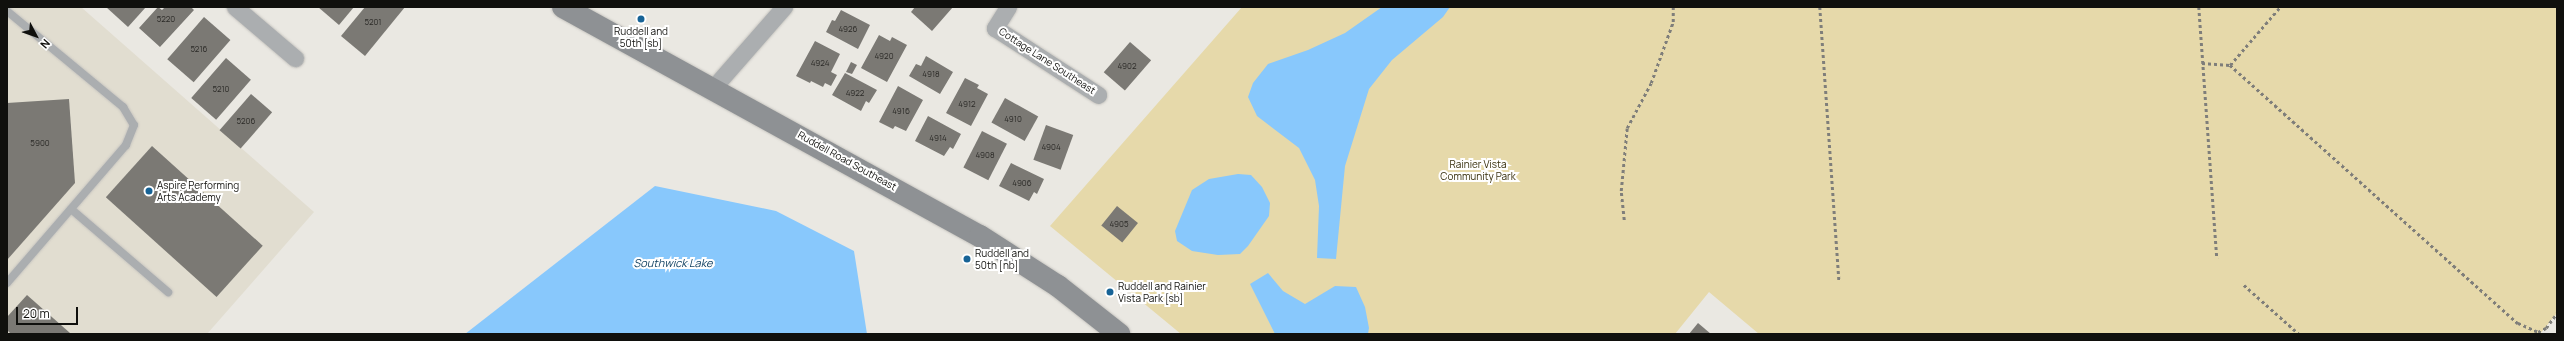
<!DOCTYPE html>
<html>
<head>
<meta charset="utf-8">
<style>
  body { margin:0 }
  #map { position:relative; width:2564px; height:341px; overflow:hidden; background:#eae8e2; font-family:Manrope,sans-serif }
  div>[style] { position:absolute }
  .built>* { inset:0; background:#e1ddd0 }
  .green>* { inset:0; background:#e6d9aa }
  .water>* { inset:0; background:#88c8fc }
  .building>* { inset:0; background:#7b7974; transform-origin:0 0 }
  .path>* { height:2.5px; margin-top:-1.25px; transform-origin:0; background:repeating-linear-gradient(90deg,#7f7e7a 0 3px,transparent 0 6px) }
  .roads { filter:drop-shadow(0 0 1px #c7c5c0) drop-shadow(0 0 1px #c7c5c0) }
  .service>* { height:8px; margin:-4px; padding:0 4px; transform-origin:4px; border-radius:4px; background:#abaeb0 }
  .minor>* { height:17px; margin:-8.5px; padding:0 8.5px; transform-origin:8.5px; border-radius:8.5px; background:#abaeb0 }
  .secondary>* { height:22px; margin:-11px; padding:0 11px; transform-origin:11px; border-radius:11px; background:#8e9194 }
  .dots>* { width:11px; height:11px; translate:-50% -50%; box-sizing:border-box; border:2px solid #fff; border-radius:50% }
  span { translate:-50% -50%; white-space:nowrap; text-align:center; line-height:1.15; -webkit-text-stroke:4px #fff; paint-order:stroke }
  .number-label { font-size:8px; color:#2b2a27 }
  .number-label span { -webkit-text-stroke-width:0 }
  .poi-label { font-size:10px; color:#10100d }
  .left { translate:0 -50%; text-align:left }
  .street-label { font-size:10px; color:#10100d }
  .park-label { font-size:10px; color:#382f0d }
  .water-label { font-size:11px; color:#0d3e5f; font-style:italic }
  .frame { position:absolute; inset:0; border:8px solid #10100d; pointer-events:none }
  .north { position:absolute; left:16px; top:16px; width:40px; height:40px; -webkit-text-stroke:3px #fff; paint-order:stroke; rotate:131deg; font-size:11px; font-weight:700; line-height:16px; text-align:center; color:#10100d }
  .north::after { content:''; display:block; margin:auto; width:14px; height:18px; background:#10100d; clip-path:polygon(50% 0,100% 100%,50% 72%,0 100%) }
  .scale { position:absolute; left:16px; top:307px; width:62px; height:18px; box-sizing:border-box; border:2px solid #10100d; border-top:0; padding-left:5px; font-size:12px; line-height:14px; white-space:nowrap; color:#10100d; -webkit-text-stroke:3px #fff; paint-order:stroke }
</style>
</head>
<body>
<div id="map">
  <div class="built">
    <i style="clip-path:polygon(7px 7px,81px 7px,314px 212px,207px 334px,7px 334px)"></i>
  </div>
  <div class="green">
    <i style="clip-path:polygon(1242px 7px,2557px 7px,2557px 313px,2540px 334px,1759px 334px,1709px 292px,1675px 334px,1181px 334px,1050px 226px)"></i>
  </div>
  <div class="water">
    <i style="clip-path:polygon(1382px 7px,1450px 7px,1443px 17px,1392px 60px,1369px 89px,1345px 166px,1336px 259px,1317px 258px,1319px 206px,1315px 180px,1299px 148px,1257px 116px,1248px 97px,1253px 83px,1268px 64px,1308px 50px,1345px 33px)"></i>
    <i style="clip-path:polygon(1238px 174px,1251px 175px,1262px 187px,1270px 203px,1269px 216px,1248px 246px,1240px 254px,1218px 255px,1192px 251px,1177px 241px,1175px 231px,1192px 190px,1209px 179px)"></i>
    <i style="clip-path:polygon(655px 186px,776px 211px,854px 251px,867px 334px,465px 334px)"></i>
    <i style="clip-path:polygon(1268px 273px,1283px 291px,1305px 304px,1335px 286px,1356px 287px,1365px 307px,1369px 328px,1368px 334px,1275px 334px,1250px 284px)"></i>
  </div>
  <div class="building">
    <i style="clip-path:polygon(106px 7px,146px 7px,128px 27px)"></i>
    <i style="clip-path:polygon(158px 7px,162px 10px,165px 7px,191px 7px,194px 10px,160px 47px,139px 28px)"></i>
    <i style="clip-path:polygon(318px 7px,354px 7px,339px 25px)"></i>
    <i style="clip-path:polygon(365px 7px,405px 7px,365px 56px,341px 36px)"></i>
    <i style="clip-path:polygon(915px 7px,953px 7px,932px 31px,911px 12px)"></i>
    <i style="clip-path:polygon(841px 10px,870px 25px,858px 49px,826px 32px,832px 20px,835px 21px)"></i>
    <i style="left:204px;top:17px;width:35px;height:56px;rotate:41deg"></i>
    <i style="clip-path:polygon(879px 35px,890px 41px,892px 37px,907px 45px,887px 82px,861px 68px)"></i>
    <i style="clip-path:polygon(815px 41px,840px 54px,831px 72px,837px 75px,831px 86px,825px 83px,823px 87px,811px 81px,810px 83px,796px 76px)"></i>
    <i style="left:1130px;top:42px;width:28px;height:40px;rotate:41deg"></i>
    <i style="clip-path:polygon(926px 56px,953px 72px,940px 94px,909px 76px,916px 64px,921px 66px)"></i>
    <i style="left:226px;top:58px;width:33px;height:53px;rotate:41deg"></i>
    <i style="clip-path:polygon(851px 62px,857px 65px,852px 74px,846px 72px)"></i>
    <i style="clip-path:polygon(845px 73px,877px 90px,869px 103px,866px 101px,861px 111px,832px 95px)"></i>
    <i style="clip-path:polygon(965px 78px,979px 85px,977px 88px,988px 94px,971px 126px,946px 113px)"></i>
    <i style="clip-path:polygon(898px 86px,923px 100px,906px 131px,895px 126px,893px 129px,879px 122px)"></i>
    <i style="left:251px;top:94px;width:28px;height:48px;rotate:41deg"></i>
    <i style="left:1005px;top:98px;width:38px;height:28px;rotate:29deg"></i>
    <i style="clip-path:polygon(69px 99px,75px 183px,7px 260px,7px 103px)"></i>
    <i style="clip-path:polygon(928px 116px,961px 134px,953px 149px,950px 147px,944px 156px,915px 141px)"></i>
    <i style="left:1046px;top:125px;width:29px;height:37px;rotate:20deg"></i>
    <i style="left:982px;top:131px;width:28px;height:41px;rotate:27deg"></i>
    <i style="left:152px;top:146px;width:149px;height:69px;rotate:42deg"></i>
    <i style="clip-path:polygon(1011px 163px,1044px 179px,1037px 194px,1034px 192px,1029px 201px,999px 186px)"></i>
    <i style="left:1117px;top:206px;width:27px;height:25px;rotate:39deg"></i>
    <i style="clip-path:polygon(27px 295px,70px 333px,69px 334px,11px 334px,7px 330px,7px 317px)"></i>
    <i style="clip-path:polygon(1698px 323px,1711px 334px,1689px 334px)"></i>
  </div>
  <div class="path">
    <i style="left:1820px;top:7px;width:274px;rotate:86deg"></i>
    <i style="left:2199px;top:7px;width:252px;rotate:85.9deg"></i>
    <i style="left:2202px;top:63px;width:28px;rotate:4deg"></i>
    <i style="left:2230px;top:65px;width:387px;rotate:41.9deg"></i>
    <i style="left:2518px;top:323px;width:22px;rotate:24deg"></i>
    <i style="left:2538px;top:332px;width:9px;rotate:-27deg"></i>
    <i style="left:2546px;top:328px;width:19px;rotate:-54deg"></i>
    <i style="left:2230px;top:65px;width:77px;rotate:-49.2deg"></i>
    <i style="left:1624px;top:220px;width:29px;rotate:-96deg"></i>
    <i style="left:1621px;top:191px;width:63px;rotate:-84.6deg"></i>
    <i style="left:1627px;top:128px;width:51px;rotate:-61.9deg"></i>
    <i style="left:1651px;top:83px;width:65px;rotate:-70.2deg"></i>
    <i style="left:1673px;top:22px;width:15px;rotate:-90deg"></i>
    <i style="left:2244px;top:285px;width:74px;rotate:41.7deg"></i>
  </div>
  <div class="roads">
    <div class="service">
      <i style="left:7px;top:11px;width:151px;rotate:39.6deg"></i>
      <i style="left:123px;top:107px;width:21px;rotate:59deg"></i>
      <i style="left:134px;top:125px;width:22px;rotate:112deg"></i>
      <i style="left:126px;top:145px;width:182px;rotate:130.8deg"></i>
      <i style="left:71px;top:209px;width:128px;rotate:40.6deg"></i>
    </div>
    <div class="minor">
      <i style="left:235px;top:7px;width:79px;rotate:40.4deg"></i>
      <i style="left:1008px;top:7px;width:25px;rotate:122deg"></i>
      <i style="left:995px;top:28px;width:123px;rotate:33deg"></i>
      <i style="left:713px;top:88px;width:108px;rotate:-48.8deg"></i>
    </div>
    <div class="secondary">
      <i style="left:563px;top:7px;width:476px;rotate:28.8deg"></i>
      <i style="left:980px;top:236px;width:93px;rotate:32.7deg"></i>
      <i style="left:1058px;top:286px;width:78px;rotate:38.2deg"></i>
    </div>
  </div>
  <div class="dots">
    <i style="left:641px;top:19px;background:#176396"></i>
    <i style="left:149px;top:191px;background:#176396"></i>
    <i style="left:967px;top:259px;background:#176396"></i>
    <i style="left:1110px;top:292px;background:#176396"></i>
  </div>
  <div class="number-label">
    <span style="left:166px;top:19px">5220</span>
    <span style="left:373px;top:22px">5201</span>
    <span style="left:848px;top:29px">4926</span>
    <span style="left:199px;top:49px">5216</span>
    <span style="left:884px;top:56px">4920</span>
    <span style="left:820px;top:63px">4924</span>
    <span style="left:1127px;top:66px">4902</span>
    <span style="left:931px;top:74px">4918</span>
    <span style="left:221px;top:89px">5210</span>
    <span style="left:855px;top:93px">4922</span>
    <span style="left:967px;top:104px">4912</span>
    <span style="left:901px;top:111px">4916</span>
    <span style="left:1013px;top:119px">4910</span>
    <span style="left:246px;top:121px">5206</span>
    <span style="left:938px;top:138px">4914</span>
    <span style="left:40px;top:143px">5900</span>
    <span style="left:1051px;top:147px">4904</span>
    <span style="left:985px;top:155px">4908</span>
    <span style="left:1022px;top:183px">4906</span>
    <span style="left:1119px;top:224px">4905</span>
  </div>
  <div class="poi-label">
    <span style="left:641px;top:37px">Ruddell and<br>50th [sb]</span>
    <span class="left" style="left:157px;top:191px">Aspire Performing<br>Arts Academy</span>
    <span class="left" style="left:975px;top:259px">Ruddell and<br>50th [nb]</span>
    <span class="left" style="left:1118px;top:292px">Ruddell and Rainier<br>Vista Park [sb]</span>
  </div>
  <div class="street-label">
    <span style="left:1047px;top:61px;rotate:33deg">Cottage Lane Southeast</span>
    <span style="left:847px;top:161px;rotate:29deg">Ruddell Road Southeast</span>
  </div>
  <div class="park-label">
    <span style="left:1478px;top:170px">Rainier Vista<br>Community Park</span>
  </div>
  <div class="water-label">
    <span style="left:673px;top:263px">Southwick Lake</span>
  </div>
  <div class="frame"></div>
  <div class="north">N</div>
  <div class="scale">20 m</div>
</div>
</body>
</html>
